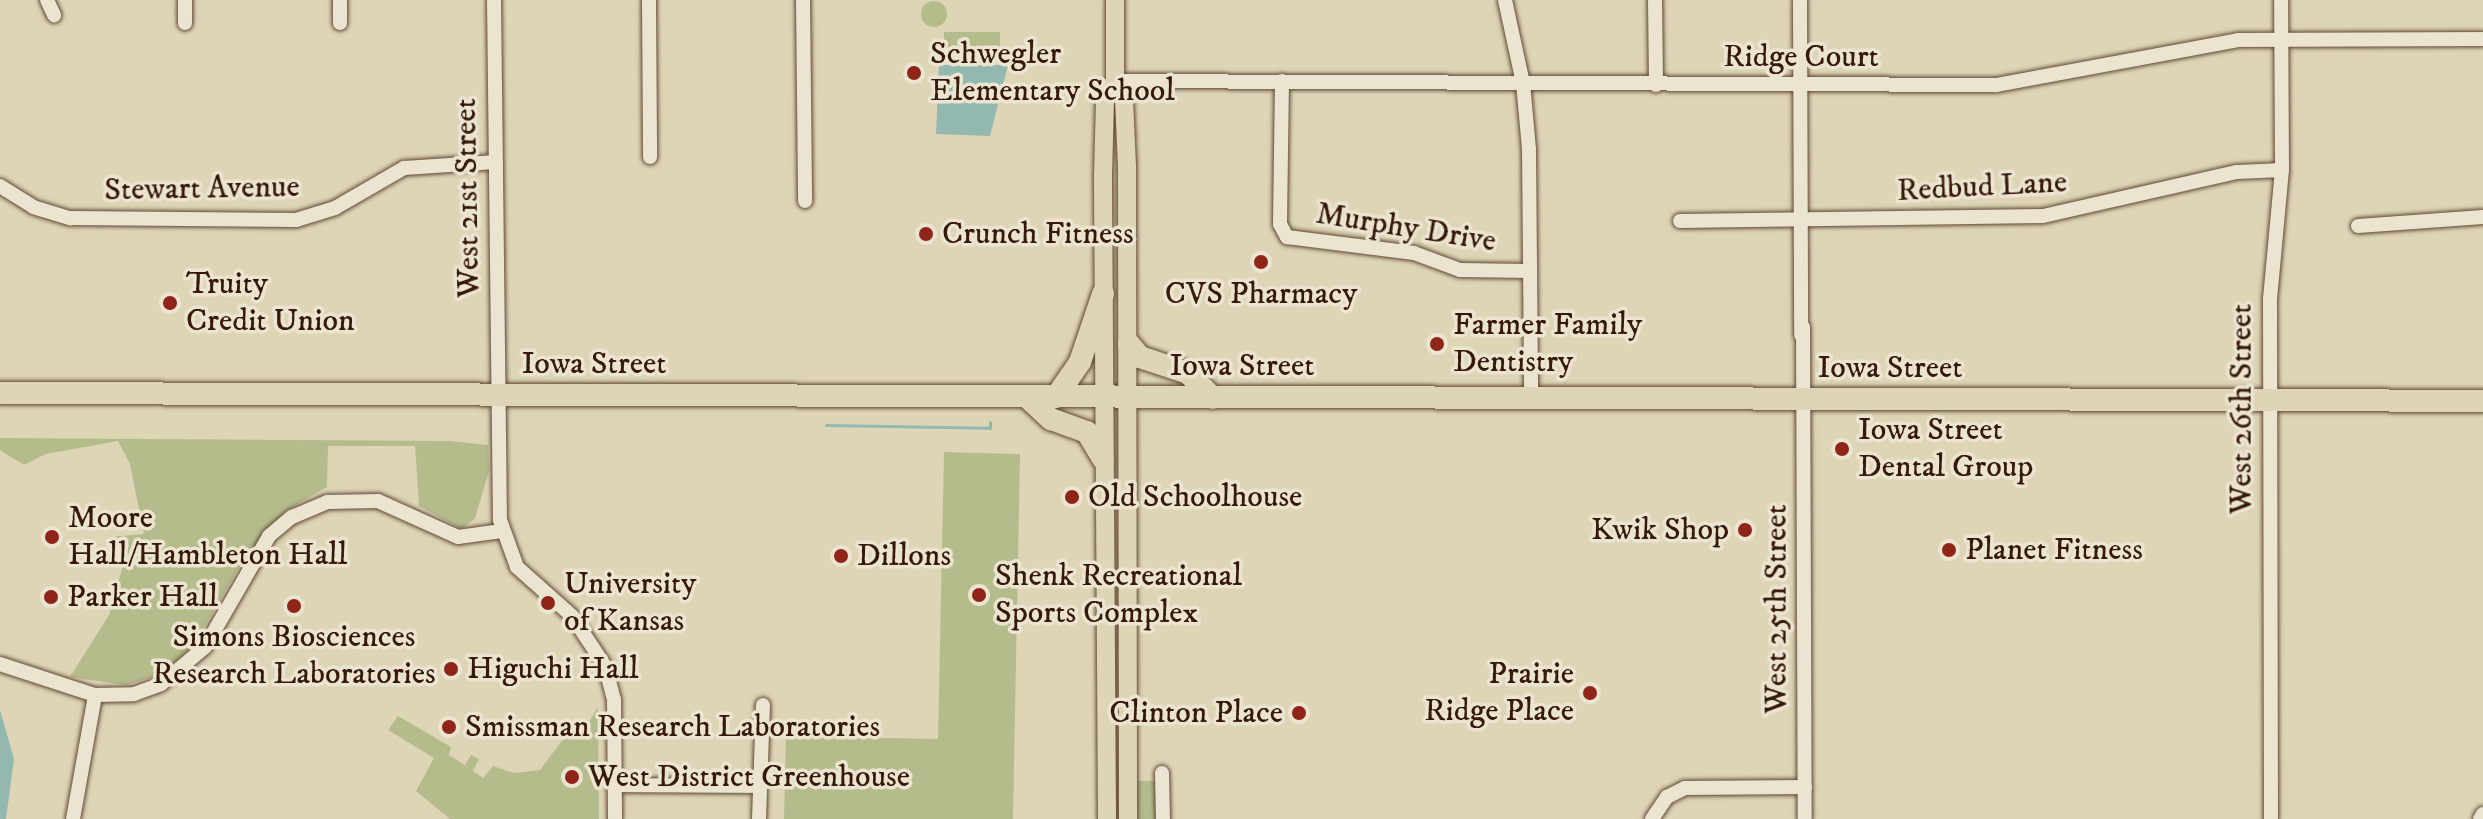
<!DOCTYPE html>
<html>
<head>
<meta charset="utf-8">
<style>
  body { margin:0 }
  #map { position:relative; width:2483px; height:819px; overflow:hidden; background:#ded5b7; font-family:"IM FELL DW Pica",serif }
  div>[style] { position:absolute }
  .green>* { inset:0; background:#b4bc8c; transform-origin:0 0 }
  .round { border-radius:50% }
  .water>* { inset:0; background:#93b8b0 }
  .stream>* { height:3px; margin:-1.5px; padding:0 1.5px; transform-origin:1.5px; border-radius:1.5px; background:#93b8b0 }
  .roads { filter:drop-shadow(0 0 2px #614834) drop-shadow(0 0 2px #614834) }
  .minor>* { height:14px; margin:-7px; padding:0 7px; transform-origin:7px; border-radius:7px; background:#eae4d0 }
  .major>* { height:18px; margin:-9px; padding:0 9px; transform-origin:9px; border-radius:9px; background:#ded5b7 }
  .highway>* { height:22px; margin:-11px; padding:0 11px; transform-origin:11px; border-radius:11px; background:#ded5b7 }
  .dots>* { width:22px; height:22px; translate:-50% -50%; box-sizing:border-box; border:4px solid #eae4d0; border-radius:50% }
  span { translate:-50% -50%; white-space:nowrap; text-align:center; line-height:1.15; -webkit-text-stroke:7px #eae4d0; paint-order:stroke }
  .poi-label { font-size:32px; color:#371909 }
  .left { translate:0 -50%; text-align:left }
  .right { translate:-100% -50%; text-align:right }
  .street-label { font-size:32px; color:#371909 }
</style>
</head>
<body>
<div id="map">
  <div class="green">
    <i class="round" style="left:921px;top:1px;width:26px;height:26px"></i>
    <i style="left:944px;top:32px;width:56px;height:15px"></i>
    <i style="clip-path:polygon(0 438px,450px 441px,488px 445px,489px 471px,475px 518px,462px 529px,419px 506px,415px 446px,328px 446px,327px 487px,284px 512px,246px 555px,193px 646px,159px 675px,126px 685px,70px 677px,109px 615px,129px 544px,109px 537px,144px 534px,130px 464px,118px 441px,46px 454px,24px 465px,0 450px)"></i>
    <i style="clip-path:polygon(944px 452px,1020px 454px,1013px 819px,784px 819px,786px 736px,938px 739px)"></i>
    <i style="clip-path:polygon(598px 707px,599px 819px,450px 819px,416px 791px,434px 758px,388px 730px,398px 716px,451px 747px,449px 755px,465px 765px,471px 755px,479px 759px,473px 771px,483px 778px,493px 766px,514px 773px,540px 770px,570px 730px,581px 735px)"></i>
    <i style="left:1135px;top:781px;width:21px;height:38px"></i>
  </div>
  <div class="water">
    <i style="clip-path:polygon(939px 65px,1008px 65px,990px 136px,936px 134px)"></i>
    <i style="clip-path:polygon(0 710px,14px 759px,6px 819px,0 819px)"></i>
  </div>
  <div class="stream">
    <i style="left:826px;top:425px;width:164px;rotate:1deg"></i>
    <i style="left:990px;top:428px;width:6px;rotate:-90deg"></i>
  </div>
  <div class="roads">
    <div class="minor">
      <i style="left:47px;top:0;width:17px;rotate:65deg"></i>
      <i style="left:185px;top:0;width:23px;rotate:90deg"></i>
      <i style="left:340px;top:0;width:23px;rotate:90deg"></i>
      <i style="left:494px;top:0;width:520px;rotate:89.34deg"></i>
      <i style="left:500px;top:520px;width:50px;rotate:70.1deg"></i>
      <i style="left:517px;top:567px;width:74px;rotate:41.7deg"></i>
      <i style="left:572px;top:616px;width:60px;rotate:56.6deg"></i>
      <i style="left:605px;top:666px;width:35px;rotate:75deg"></i>
      <i style="left:614px;top:700px;width:119px;rotate:89.5deg"></i>
      <i style="left:649px;top:0;width:157px;rotate:89.6deg"></i>
      <i style="left:803px;top:0;width:201px;rotate:89.4deg"></i>
      <i style="left:1505px;top:0;width:85px;rotate:77.8deg"></i>
      <i style="left:1523px;top:83px;width:66px;rotate:84.8deg"></i>
      <i style="left:1529px;top:149px;width:250px;rotate:89.5deg"></i>
      <i style="left:1655px;top:0;width:85px;rotate:89.3deg"></i>
      <i style="left:1800px;top:0;width:335px;rotate:89.8deg"></i>
      <i style="left:1115px;top:81px;width:881px;rotate:0.26deg"></i>
      <i style="left:1996px;top:85px;width:246px;rotate:-10.5deg"></i>
      <i style="left:2238px;top:40px;width:245px;rotate:-0.2deg"></i>
      <i style="left:1282px;top:81px;width:143px;rotate:90.8deg"></i>
      <i style="left:1280px;top:224px;width:15px;rotate:62deg"></i>
      <i style="left:1287px;top:237px;width:128px;rotate:7.2deg"></i>
      <i style="left:1414px;top:253px;width:49px;rotate:20.3deg"></i>
      <i style="left:1460px;top:270px;width:70px;rotate:0.8deg"></i>
      <i style="left:0;top:186px;width:39px;rotate:32deg"></i>
      <i style="left:33px;top:207px;width:39px;rotate:17deg"></i>
      <i style="left:70px;top:218px;width:226px;rotate:0.5deg"></i>
      <i style="left:296px;top:220px;width:41px;rotate:-17.1deg"></i>
      <i style="left:335px;top:208px;width:80px;rotate:-30.1deg"></i>
      <i style="left:404px;top:168px;width:92px;rotate:-3.7deg"></i>
      <i style="left:1680px;top:221px;width:363px;rotate:-0.8deg"></i>
      <i style="left:2043px;top:216px;width:199px;rotate:-12.8deg"></i>
      <i style="left:2237px;top:172px;width:45px;rotate:-2.5deg"></i>
      <i style="left:2358px;top:226px;width:125px;rotate:-4.1deg"></i>
      <i style="left:1803px;top:327px;width:492px;rotate:89.8deg"></i>
      <i style="left:0;top:664px;width:100px;rotate:18.1deg"></i>
      <i style="left:95px;top:695px;width:39px;rotate:-1deg"></i>
      <i style="left:134px;top:694px;width:29px;rotate:-20deg"></i>
      <i style="left:161px;top:684px;width:57px;rotate:-40.1deg"></i>
      <i style="left:205px;top:647px;width:128px;rotate:-60deg"></i>
      <i style="left:269px;top:536px;width:30px;rotate:-40deg"></i>
      <i style="left:292px;top:517px;width:39px;rotate:-23deg"></i>
      <i style="left:328px;top:502px;width:50px;rotate:-1.1deg"></i>
      <i style="left:378px;top:501px;width:88px;rotate:24.2deg"></i>
      <i style="left:458px;top:537px;width:44px;rotate:-7.8deg"></i>
      <i style="left:1162px;top:773px;width:46px;rotate:88.8deg"></i>
      <i style="left:614px;top:785px;width:145px;rotate:0.4deg"></i>
      <i style="left:73px;top:819px;width:126px;rotate:-79.9deg"></i>
      <i style="left:759px;top:819px;width:114px;rotate:-88deg"></i>
      <i style="left:1652px;top:819px;width:27px;rotate:-56deg"></i>
      <i style="left:1667px;top:797px;width:20px;rotate:-27deg"></i>
      <i style="left:1685px;top:788px;width:120px;rotate:-0.5deg"></i>
      <i style="left:2271px;top:819px;width:520px;rotate:-90.11deg"></i>
      <i style="left:2270px;top:299px;width:130px;rotate:-84.7deg"></i>
      <i style="left:2282px;top:170px;width:170px;rotate:-90.3deg"></i>
      <i style="left:2480px;top:819px;width:6px;rotate:-59deg"></i>
    </div>
    <div class="major">
      <i style="left:1115px;top:0;width:81px;rotate:90deg"></i>
      <i style="left:1115px;top:81px;width:21px;rotate:65deg"></i>
      <i style="left:1124px;top:100px;width:66px;rotate:87.4deg"></i>
      <i style="left:1127px;top:166px;width:653px;rotate:89.91deg"></i>
      <i style="left:1107px;top:819px;width:643px;rotate:-90.36deg"></i>
      <i style="left:1103px;top:176px;width:77px;rotate:-88.5deg"></i>
      <i style="left:1105px;top:99px;width:21px;rotate:-61deg"></i>
    </div>
    <div class="highway">
      <i style="left:1129px;top:344px;width:17px;rotate:50deg"></i>
      <i style="left:1140px;top:357px;width:51px;rotate:18.4deg"></i>
      <i style="left:1188px;top:373px;width:35px;rotate:45deg"></i>
      <i style="left:0;top:393px;width:2483px;rotate:0.18deg"></i>
      <i style="left:1027px;top:397px;width:33px;rotate:43deg"></i>
      <i style="left:1051px;top:419px;width:38px;rotate:20deg"></i>
      <i style="left:1087px;top:432px;width:31px;rotate:59deg"></i>
      <i style="left:1056px;top:397px;width:42px;rotate:-55.6deg"></i>
      <i style="left:1080px;top:362px;width:72px;rotate:-71.3deg"></i>
    </div>
  </div>
  <div class="dots">
    <i style="left:914px;top:73px;background:#8f2418"></i>
    <i style="left:926px;top:234px;background:#8f2418"></i>
    <i style="left:1261px;top:262px;background:#8f2418"></i>
    <i style="left:170px;top:303px;background:#8f2418"></i>
    <i style="left:1437px;top:344px;background:#8f2418"></i>
    <i style="left:1842px;top:449px;background:#8f2418"></i>
    <i style="left:1072px;top:497px;background:#8f2418"></i>
    <i style="left:1745px;top:530px;background:#8f2418"></i>
    <i style="left:52px;top:537px;background:#8f2418"></i>
    <i style="left:1949px;top:550px;background:#8f2418"></i>
    <i style="left:841px;top:556px;background:#8f2418"></i>
    <i style="left:979px;top:595px;background:#8f2418"></i>
    <i style="left:51px;top:597px;background:#8f2418"></i>
    <i style="left:548px;top:603px;background:#8f2418"></i>
    <i style="left:294px;top:606px;background:#8f2418"></i>
    <i style="left:451px;top:669px;background:#8f2418"></i>
    <i style="left:1590px;top:693px;background:#8f2418"></i>
    <i style="left:1299px;top:713px;background:#8f2418"></i>
    <i style="left:449px;top:727px;background:#8f2418"></i>
    <i style="left:572px;top:777px;background:#8f2418"></i>
  </div>
  <div class="poi-label">
    <span class="left" style="left:930px;top:73px">Schwegler<br>Elementary School</span>
    <span class="left" style="left:942px;top:234px">Crunch Fitness</span>
    <span class="left" style="left:186px;top:303px">Truity<br>Credit Union</span>
    <span style="left:1261px;top:294px">CVS Pharmacy</span>
    <span class="left" style="left:1453px;top:344px">Farmer Family<br>Dentistry</span>
    <span class="left" style="left:1858px;top:449px">Iowa Street<br>Dental Group</span>
    <span class="left" style="left:1088px;top:497px">Old Schoolhouse</span>
    <span class="left" style="left:68px;top:537px">Moore<br>Hall/Hambleton Hall</span>
    <span class="right" style="left:1729px;top:530px">Kwik Shop</span>
    <span class="left" style="left:1965px;top:550px">Planet Fitness</span>
    <span class="left" style="left:857px;top:556px">Dillons</span>
    <span class="left" style="left:995px;top:595px">Shenk Recreational<br>Sports Complex</span>
    <span class="left" style="left:564px;top:603px">University<br>of Kansas</span>
    <span class="left" style="left:67px;top:597px">Parker Hall</span>
    <span style="left:294px;top:656px">Simons Biosciences<br>Research Laboratories</span>
    <span class="left" style="left:467px;top:669px">Higuchi Hall</span>
    <span class="right" style="left:1574px;top:693px">Prairie<br>Ridge Place</span>
    <span class="right" style="left:1283px;top:713px">Clinton Place</span>
    <span class="left" style="left:465px;top:727px">Smissman Research Laboratories</span>
    <span class="left" style="left:588px;top:777px">West District Greenhouse</span>
  </div>
  <div class="street-label">
    <span style="left:1801px;top:57px">Ridge Court</span>
    <span style="left:1982px;top:187px;rotate:-3deg">Redbud Lane</span>
    <span style="left:202px;top:189px;rotate:-1deg">Stewart Avenue</span>
    <span style="left:468px;top:198px;rotate:-91deg">West 21st Street</span>
    <span style="left:1406px;top:228px;rotate:9deg">Murphy Drive</span>
    <span style="left:594px;top:364px">Iowa Street</span>
    <span style="left:1242px;top:366px">Iowa Street</span>
    <span style="left:1890px;top:368px">Iowa Street</span>
    <span style="left:2242px;top:409px;rotate:-90deg">West 26th Street</span>
    <span style="left:1777px;top:609px;rotate:-90deg">West 25th Street</span>
  </div>
</div>
</body>
</html>
